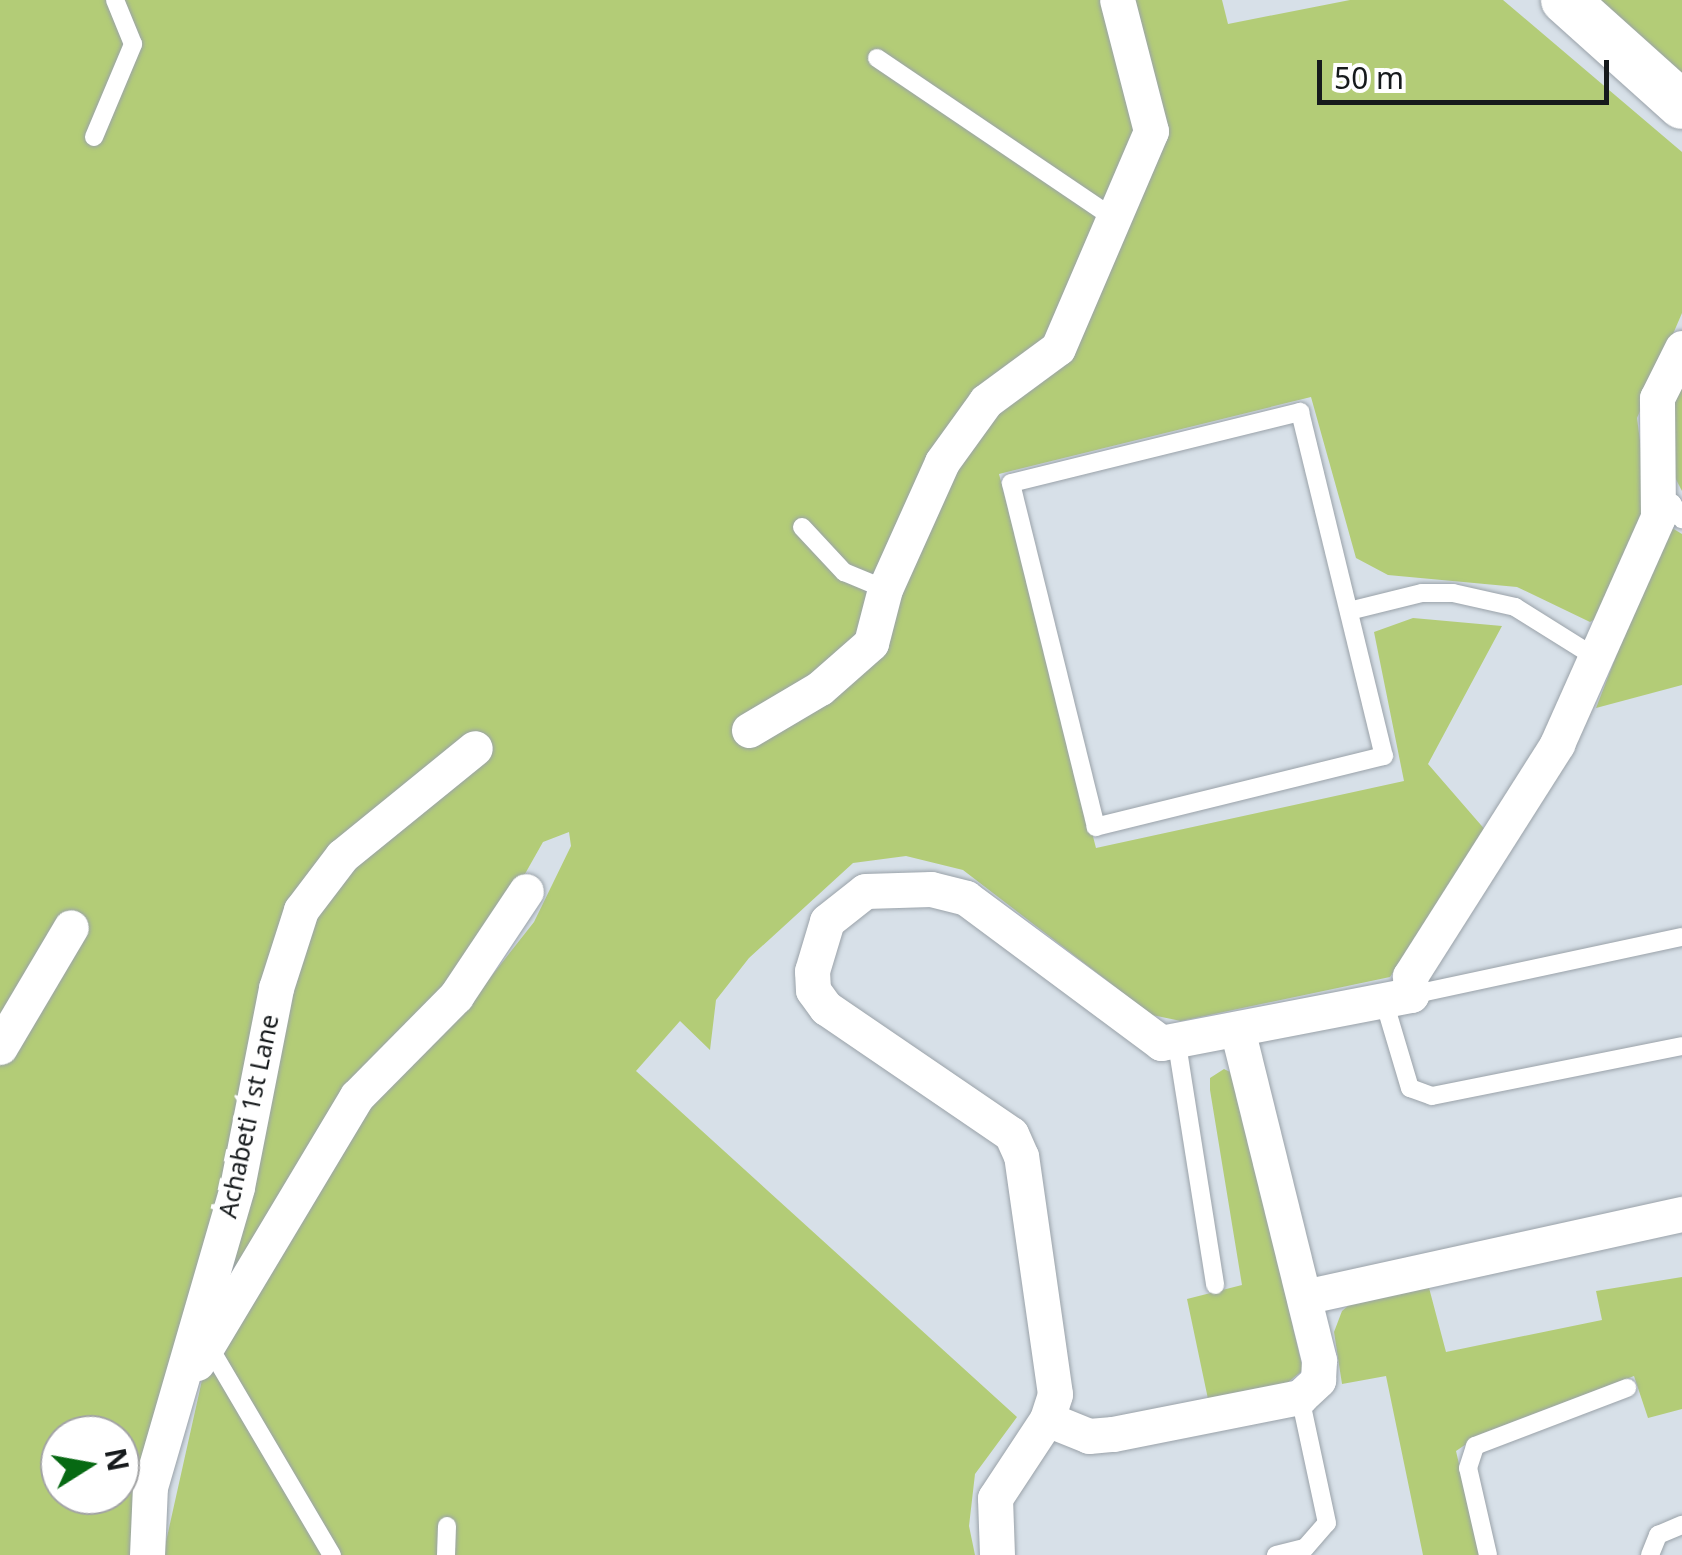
<!DOCTYPE html>
<html>
<head>
<meta charset="utf-8">
<style>
  body { margin:0 }
  #map { position:relative; width:1682px; height:1555px; overflow:hidden; background:#d7e0e8; font-family:"Noto Sans",sans-serif }
  div>[style] { position:absolute }
  .green>* { inset:0; background:#b3cc77 }
  .roads { filter:drop-shadow(0 0 2px #9aa2a9) drop-shadow(0 0 2px #9aa2a9) }
  .lane>* { height:18px; margin:-9px; padding:0 9px; transform-origin:9px; border-radius:9px; background:#fff }
  .street>* { height:35px; margin:-17.5px; padding:0 17.5px; transform-origin:17.5px; border-radius:17.5px; background:#fff }
  .secondary>* { height:48px; margin:-24px; padding:0 24px; transform-origin:24px; border-radius:24px; background:#fff }
  span { translate:-50% -50%; white-space:nowrap; text-align:center; line-height:1.15; -webkit-text-stroke:10px #fff; paint-order:stroke }
  .street-label { font-size:25px; color:#161a1c }
  .north { position:absolute; left:40px; top:1415px; width:100px; height:100px; box-sizing:border-box; background:#fff; border:2px solid #a2a3a4; border-radius:50%; rotate:79deg; font-size:28px; font-weight:700; line-height:40px; text-align:center; color:#161a1c }
  .north::after { content:''; display:block; margin:auto; width:35px; height:45px; background:#076913; clip-path:polygon(50% 0,100% 100%,50% 72%,0 100%) }
  .scale { position:absolute; left:1317px; top:60px; width:292px; height:45px; box-sizing:border-box; border:5px solid #161a1c; border-top:0; padding-left:12px; font-size:30px; line-height:35px; white-space:nowrap; color:#161a1c; -webkit-text-stroke:8px #fff; paint-order:stroke }
</style>
</head>
<body>
<div id="map">
  <div class="green">
    <i style="clip-path:polygon(evenodd,0 0,1222px 0,1228px 24px,1350px 0,1503px 0,1682px 152px,1682px 313px,1637px 418px,1649px 511px,1605px 613px,1590px 622px,1517px 587px,1388px 575px,1356px 558px,1311px 397px,999px 474px,1096px 848px,1404px 781px,1374px 632px,1413px 618px,1502px 626px,1428px 764px,1487px 832px,1390px 977px,1181px 1021px,1152px 1015px,963px 870px,906px 856px,853px 863px,749px 958px,716px 1000px,710px 1050px,680px 1021px,636px 1071px,1017px 1417px,975px 1474px,969px 1526px,975px 1555px,163px 1555px,202px 1380px,219px 1362px,372px 1095px,475px 997px,534px 922px,571px 846px,569px 832px,543px 842px,517px 888px,209px 1312px,231px 1162px,151px 1441px,130px 1555px,0 1555px,0 0,60px 1435px,120px 1435px,120px 1495px,60px 1495px,60px 1435px)"></i>
    <i style="clip-path:polygon(1579px 0,1682px 0,1682px 105px)"></i>
    <i style="clip-path:polygon(1682px 364px,1682px 491px,1667px 462px,1665px 401px)"></i>
    <i style="clip-path:polygon(1667px 525px,1682px 534px,1682px 685px,1596px 708px)"></i>
    <i style="clip-path:polygon(1224px 1069px,1234px 1074px,1303px 1370px,1281px 1388px,1208px 1399px,1187px 1299px,1242px 1285px,1210px 1090px,1210px 1078px)"></i>
    <i style="clip-path:polygon(1682px 1277px,1682px 1409px,1648px 1418px,1634px 1376px,1481px 1434px,1456px 1451px,1480px 1555px,1423px 1555px,1386px 1376px,1342px 1384px,1334px 1332px,1342px 1311px,1356px 1299px,1428px 1284px,1446px 1352px,1602px 1320px,1596px 1291px)"></i>
  </div>
  <div class="roads">
    <div class="lane">
      <i style="left:877px;top:58px;width:289px;rotate:34.1deg"></i>
      <i style="left:94px;top:137px;width:101px;rotate:-67.2deg"></i>
      <i style="left:133px;top:44px;width:48px;rotate:-112.2deg"></i>
      <i style="left:1300px;top:412px;width:354px;rotate:76.3deg"></i>
      <i style="left:1384px;top:756px;width:297px;rotate:166.2deg"></i>
      <i style="left:1096px;top:827px;width:354px;rotate:-103.9deg"></i>
      <i style="left:1011px;top:483px;width:298px;rotate:-13.8deg"></i>
      <i style="left:1658px;top:498px;width:15px;rotate:20deg"></i>
      <i style="left:1672px;top:503px;width:19px;rotate:58deg"></i>
      <i style="left:802px;top:527px;width:62px;rotate:47deg"></i>
      <i style="left:844px;top:572px;width:44px;rotate:22.5deg"></i>
      <i style="left:1349px;top:611px;width:75px;rotate:-13.9deg"></i>
      <i style="left:1422px;top:593px;width:31px"></i>
      <i style="left:1453px;top:593px;width:64px;rotate:12.7deg"></i>
      <i style="left:1515px;top:607px;width:94px;rotate:32deg"></i>
      <i style="left:1411px;top:995px;width:277px;rotate:-12.1deg"></i>
      <i style="left:1384px;top:1001px;width:91px;rotate:73.4deg"></i>
      <i style="left:1410px;top:1088px;width:23px;rotate:20deg"></i>
      <i style="left:1432px;top:1096px;width:255px;rotate:-11.3deg"></i>
      <i style="left:1177px;top:1044px;width:244px;rotate:81deg"></i>
      <i style="left:207px;top:1343px;width:246px;rotate:59.5deg"></i>
      <i style="left:446px;top:1555px;width:29px;rotate:-88deg"></i>
      <i style="left:1276px;top:1555px;width:30px;rotate:-14deg"></i>
      <i style="left:1305px;top:1548px;width:33px;rotate:-49deg"></i>
      <i style="left:1327px;top:1523px;width:129px;rotate:-102.1deg"></i>
      <i style="left:1488px;top:1555px;width:89px;rotate:-102.9deg"></i>
      <i style="left:1468px;top:1468px;width:23px;rotate:-72deg"></i>
      <i style="left:1475px;top:1446px;width:163px;rotate:-20.9deg"></i>
      <i style="left:1650px;top:1555px;width:22px;rotate:-68deg"></i>
      <i style="left:1658px;top:1535px;width:26px;rotate:-23deg"></i>
    </div>
    <div class="street">
      <i style="left:749px;top:730px;width:82px;rotate:-30.6deg"></i>
      <i style="left:820px;top:688px;width:68px;rotate:-41.4deg"></i>
      <i style="left:871px;top:643px;width:56px;rotate:-75.5deg"></i>
      <i style="left:885px;top:589px;width:139px;rotate:-65.8deg"></i>
      <i style="left:942px;top:462px;width:75px;rotate:-54.2deg"></i>
      <i style="left:986px;top:401px;width:89px;rotate:-36.4deg"></i>
      <i style="left:1058px;top:348px;width:236px;rotate:-66.8deg"></i>
      <i style="left:1151px;top:131px;width:135px;rotate:-104.5deg"></i>
      <i style="left:0;top:1047px;width:139px;rotate:-59.4deg"></i>
      <i style="left:1304px;top:1297px;width:387px;rotate:-12.4deg"></i>
      <i style="left:197px;top:1363px;width:311px;rotate:-59.1deg"></i>
      <i style="left:357px;top:1096px;width:141px;rotate:-45.3deg"></i>
      <i style="left:456px;top:996px;width:126px;rotate:-56.3deg"></i>
      <i style="left:1047px;top:1419px;width:45px;rotate:22deg"></i>
      <i style="left:1089px;top:1436px;width:24px;rotate:-5deg"></i>
      <i style="left:1113px;top:1434px;width:191px;rotate:-11.2deg"></i>
      <i style="left:1300px;top:1397px;width:25px;rotate:-43deg"></i>
      <i style="left:1318px;top:1380px;width:20px;rotate:-87deg"></i>
      <i style="left:1319px;top:1360px;width:338px;rotate:-103.9deg"></i>
      <i style="left:147px;top:1555px;width:68px;rotate:-87.5deg"></i>
      <i style="left:150px;top:1487px;width:312px;rotate:-73.8deg"></i>
      <i style="left:237px;top:1187px;width:203px;rotate:-78.9deg"></i>
      <i style="left:276px;top:988px;width:82px;rotate:-72.2deg"></i>
      <i style="left:301px;top:910px;width:68px;rotate:-52.8deg"></i>
      <i style="left:342px;top:856px;width:171px;rotate:-39.1deg"></i>
      <i style="left:997px;top:1555px;width:57px;rotate:-92deg"></i>
      <i style="left:995px;top:1498px;width:95px;rotate:-56.6deg"></i>
      <i style="left:1047px;top:1419px;width:26px;rotate:-72deg"></i>
      <i style="left:1055px;top:1394px;width:240px;rotate:-98.1deg"></i>
      <i style="left:1021px;top:1156px;width:24px;rotate:-114deg"></i>
      <i style="left:1011px;top:1134px;width:224px;rotate:-145.7deg"></i>
      <i style="left:826px;top:1008px;width:22px;rotate:-126deg"></i>
      <i style="left:813px;top:990px;width:19px;rotate:-93deg"></i>
      <i style="left:812px;top:971px;width:52px;rotate:-73.3deg"></i>
      <i style="left:827px;top:921px;width:48px;rotate:-38.3deg"></i>
      <i style="left:865px;top:891px;width:66px;rotate:-1.7deg"></i>
      <i style="left:931px;top:889px;width:36px;rotate:14deg"></i>
      <i style="left:966px;top:898px;width:243px;rotate:36.6deg"></i>
      <i style="left:1161px;top:1043px;width:255px;rotate:-10.9deg"></i>
      <i style="left:1411px;top:995px;width:19px;rotate:-93deg"></i>
      <i style="left:1410px;top:976px;width:275px;rotate:-57.6deg"></i>
      <i style="left:1557px;top:744px;width:248px;rotate:-66deg"></i>
      <i style="left:1658px;top:517px;width:119px;rotate:-90.5deg"></i>
      <i style="left:1657px;top:398px;width:56px;rotate:-63.4deg"></i>
    </div>
    <div class="secondary">
      <i style="left:1565px;top:0;width:157px;rotate:41.9deg"></i>
    </div>
  </div>
  <div class="street-label">
    <span style="left:248px;top:1116px;rotate:-78deg">Achabeti 1st Lane</span>
  </div>
  <div class="north">N</div>
  <div class="scale">50 m</div>
</div>
</body>
</html>
